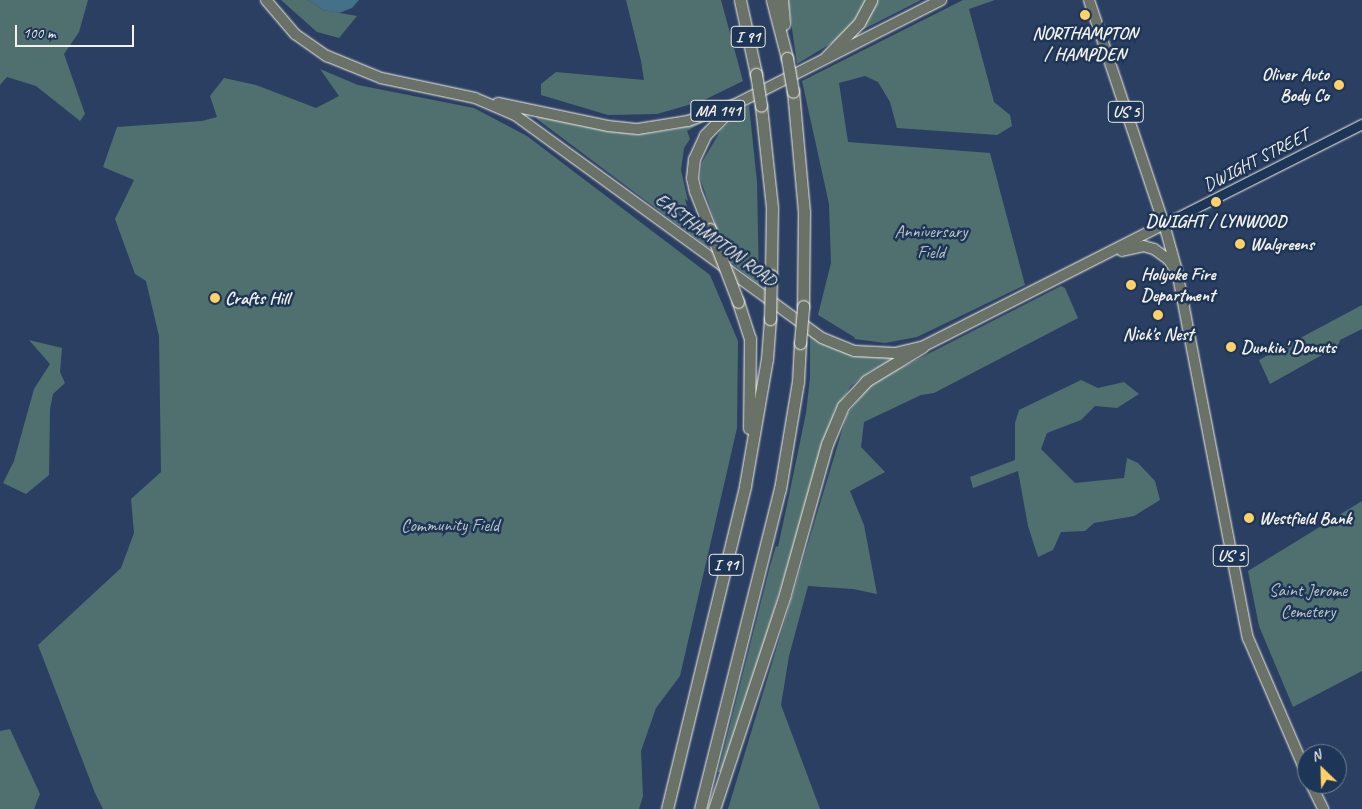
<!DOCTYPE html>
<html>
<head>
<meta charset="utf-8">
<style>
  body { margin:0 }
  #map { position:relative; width:1362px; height:809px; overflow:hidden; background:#2b3f62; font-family:Caveat,sans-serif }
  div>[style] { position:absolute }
  .green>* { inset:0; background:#507070 }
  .water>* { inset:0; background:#447088 }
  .roads { filter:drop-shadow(0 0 1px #f4f1e8) drop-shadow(0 0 1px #f4f1e8) }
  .secondary>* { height:9px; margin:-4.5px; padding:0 4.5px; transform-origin:4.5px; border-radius:4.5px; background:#1d3557 }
  .primary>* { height:10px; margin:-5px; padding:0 5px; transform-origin:5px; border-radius:5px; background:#6a7166 }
  .highway>* { height:11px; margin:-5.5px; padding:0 5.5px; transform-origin:5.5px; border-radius:5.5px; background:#6a7166 }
  .bridges { filter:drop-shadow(0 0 1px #f4f1e8) drop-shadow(0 0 1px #f4f1e8) }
  .highway-bridge>* { height:11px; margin:-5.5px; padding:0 5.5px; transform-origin:5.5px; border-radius:5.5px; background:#6a7166 }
  .dots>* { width:14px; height:14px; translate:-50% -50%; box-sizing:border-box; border:2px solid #1d3557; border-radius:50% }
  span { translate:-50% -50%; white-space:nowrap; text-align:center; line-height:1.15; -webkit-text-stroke:5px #1d3557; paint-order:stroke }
  .shield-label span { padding:1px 4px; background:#1d3557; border:1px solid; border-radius:4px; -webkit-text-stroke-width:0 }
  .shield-label { font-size:16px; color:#f4f1e8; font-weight:700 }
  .poi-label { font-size:18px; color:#f4f1e8; font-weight:700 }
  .right { translate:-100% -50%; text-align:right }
  .left { translate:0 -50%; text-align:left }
  .street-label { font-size:18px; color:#f4f1e8 }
  .park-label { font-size:18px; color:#bbc4be }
  .north { position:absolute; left:1297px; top:744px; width:50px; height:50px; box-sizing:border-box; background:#1d3557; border:1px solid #738091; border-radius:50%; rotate:336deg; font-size:14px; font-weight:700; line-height:20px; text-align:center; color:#f4f1e8 }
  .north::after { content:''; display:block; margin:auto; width:18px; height:22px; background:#ffd166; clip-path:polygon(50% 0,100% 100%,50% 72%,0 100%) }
  .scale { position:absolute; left:15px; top:25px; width:119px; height:22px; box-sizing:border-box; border:2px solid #f4f1e8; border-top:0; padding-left:6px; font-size:15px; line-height:18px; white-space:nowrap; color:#f4f1e8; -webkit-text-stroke:4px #1d3557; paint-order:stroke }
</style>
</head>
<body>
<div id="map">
  <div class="green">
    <i style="clip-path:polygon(0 0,88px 0,79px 32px,64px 54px,85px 114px,80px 121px,36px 86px,7px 77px,0 85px)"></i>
    <i style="clip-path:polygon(281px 0,308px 0,323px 10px,357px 16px,339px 38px,317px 32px)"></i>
    <i style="clip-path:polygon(626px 0,721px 0,743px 81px,702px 101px,657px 114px,608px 115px,541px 95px,541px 84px,556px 72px,644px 80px,641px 61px)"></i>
    <i style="clip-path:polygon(788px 0,867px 0,853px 23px,838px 39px,797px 64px)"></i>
    <i style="clip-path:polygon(876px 0,921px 0,858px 32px)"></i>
    <i style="clip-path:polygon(963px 0,995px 0,969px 9px,994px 102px,1010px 115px,1012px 126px,997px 135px,897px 128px,890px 102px,878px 82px,865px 76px,839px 83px,848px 142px,990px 153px,1025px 285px,917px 337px,885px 343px,855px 339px,854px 337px,818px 315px,831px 263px,829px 204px,802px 81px)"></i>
    <i style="clip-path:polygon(320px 69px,358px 85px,474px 108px,527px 136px,710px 275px,738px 341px,737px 428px,680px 676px,656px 708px,641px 751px,643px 796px,639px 809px,103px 809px,95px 793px,38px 645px,121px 568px,134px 533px,131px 499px,161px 472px,159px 336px,146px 281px,135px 274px,115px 219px,134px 180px,103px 167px,117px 127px,202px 121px,217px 117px,210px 96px,224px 78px,256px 85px,316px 108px,339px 96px)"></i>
    <i style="clip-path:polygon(749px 105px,757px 182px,759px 285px,728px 260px,700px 178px,702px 162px,721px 130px)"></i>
    <i style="clip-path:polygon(535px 114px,622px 132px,649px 133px,676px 129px,706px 120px,687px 131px,690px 139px,684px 148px,681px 170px,688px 201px,685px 199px,687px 207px,709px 248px,537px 119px)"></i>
    <i style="clip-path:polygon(1061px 286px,1065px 288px,1078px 318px,934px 393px,921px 395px,864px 422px,861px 447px,885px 472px,850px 491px,864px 525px,877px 594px,853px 589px,808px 586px,789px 656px,781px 705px,820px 809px,728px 809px,847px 414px,873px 382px)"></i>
    <i style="clip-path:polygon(1362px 305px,1362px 329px,1340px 340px,1338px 346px,1270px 384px,1259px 360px)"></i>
    <i style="clip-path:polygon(810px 335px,827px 346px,846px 353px,870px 357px,902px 354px,869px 372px,851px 386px,835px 410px,755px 673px,721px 772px,718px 772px,770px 566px,776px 546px,778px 547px,787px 505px,806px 413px,810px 378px)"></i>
    <i style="clip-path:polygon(29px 340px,62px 348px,60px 372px,65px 383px,53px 394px,50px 409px,49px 475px,26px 494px,3px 483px,14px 461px,34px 389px,50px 364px)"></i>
    <i style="clip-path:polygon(1081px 380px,1098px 388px,1124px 382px,1139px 394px,1117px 408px,1095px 406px,1081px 420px,1047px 433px,1041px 449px,1075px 483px,1124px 478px,1127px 458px,1138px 463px,1155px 481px,1160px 500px,1134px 516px,1094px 523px,1085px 531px,1061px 532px,1053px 550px,1038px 557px,1028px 526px,1018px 471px,973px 488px,970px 477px,1015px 460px,1015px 423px,1019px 410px)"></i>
    <i style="clip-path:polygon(1362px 501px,1362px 671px,1293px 707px,1259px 626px,1248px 571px)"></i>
    <i style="clip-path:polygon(10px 729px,40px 794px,34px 809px,0 809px,0 731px)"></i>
  </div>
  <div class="water">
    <i style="clip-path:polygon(308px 0,359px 0,352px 8px,339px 13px,323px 10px)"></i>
  </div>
  <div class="roads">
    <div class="secondary">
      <i style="left:1164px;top:224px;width:222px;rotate:-26.8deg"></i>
    </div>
    <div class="primary">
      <i style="left:266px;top:0;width:45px;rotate:49.5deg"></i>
      <i style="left:295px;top:34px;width:39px;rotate:35deg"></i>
      <i style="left:327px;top:56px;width:58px;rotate:22.2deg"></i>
      <i style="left:381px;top:78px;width:96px;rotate:12deg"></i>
      <i style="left:475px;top:98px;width:43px;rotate:23deg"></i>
      <i style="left:515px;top:115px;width:379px;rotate:36deg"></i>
      <i style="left:822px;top:338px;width:35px;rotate:22deg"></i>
      <i style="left:855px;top:351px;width:40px;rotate:2.9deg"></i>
      <i style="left:895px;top:353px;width:28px;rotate:-13deg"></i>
      <i style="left:922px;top:347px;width:271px;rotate:-26.9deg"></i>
      <i style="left:1089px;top:0;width:236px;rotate:71.5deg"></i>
      <i style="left:1164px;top:224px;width:49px;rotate:74.5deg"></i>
      <i style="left:1177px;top:271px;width:374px;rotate:79.1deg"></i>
      <i style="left:1248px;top:638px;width:149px;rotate:66.7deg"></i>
      <i style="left:498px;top:103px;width:112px;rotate:11.8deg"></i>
      <i style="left:608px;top:126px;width:30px;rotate:6deg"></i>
      <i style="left:638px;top:129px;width:51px;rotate:-9.1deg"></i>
      <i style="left:688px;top:121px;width:51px;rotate:-19.5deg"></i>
      <i style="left:736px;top:104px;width:230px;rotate:-26.9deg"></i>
      <i style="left:1122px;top:251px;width:22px;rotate:-13deg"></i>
      <i style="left:1143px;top:246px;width:11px;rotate:15deg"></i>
      <i style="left:1154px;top:249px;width:17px;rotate:36deg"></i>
      <i style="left:1168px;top:259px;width:11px;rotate:56deg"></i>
      <i style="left:1311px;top:784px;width:28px;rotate:64deg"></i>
    </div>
    <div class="highway">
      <i style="left:740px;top:0;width:76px;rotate:77.8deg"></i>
      <i style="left:772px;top:0;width:60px;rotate:75.5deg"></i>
      <i style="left:782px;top:0;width:24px;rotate:85deg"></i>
      <i style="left:826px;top:57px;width:47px;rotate:-45.9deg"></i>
      <i style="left:859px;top:23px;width:26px;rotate:-62deg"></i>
      <i style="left:793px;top:91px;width:121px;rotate:84.8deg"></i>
      <i style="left:804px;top:211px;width:95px;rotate:90.6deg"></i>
      <i style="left:761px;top:106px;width:103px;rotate:83.8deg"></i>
      <i style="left:772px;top:208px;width:67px;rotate:90.9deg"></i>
      <i style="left:710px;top:229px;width:41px;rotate:-111.5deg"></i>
      <i style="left:695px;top:191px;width:13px;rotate:-103deg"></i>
      <i style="left:692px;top:178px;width:19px;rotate:-84deg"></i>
      <i style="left:694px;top:159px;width:26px;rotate:-65deg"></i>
      <i style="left:705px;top:135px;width:44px;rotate:-45deg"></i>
      <i style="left:738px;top:302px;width:38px;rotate:72deg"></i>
      <i style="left:750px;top:338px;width:90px;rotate:90.6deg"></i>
      <i style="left:667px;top:809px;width:332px;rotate:-76.4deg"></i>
      <i style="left:745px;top:486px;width:129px;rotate:-80.2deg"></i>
      <i style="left:767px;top:359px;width:40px;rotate:-85.7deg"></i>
      <i style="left:700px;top:809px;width:330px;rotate:-76deg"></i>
      <i style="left:780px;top:489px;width:109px;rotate:-80.5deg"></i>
      <i style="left:798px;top:382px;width:39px;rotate:-87deg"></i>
      <i style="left:714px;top:809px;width:226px;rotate:-71.7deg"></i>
      <i style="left:785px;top:594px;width:156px;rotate:-74.4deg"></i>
      <i style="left:827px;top:444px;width:41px;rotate:-67.2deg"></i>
      <i style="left:843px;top:406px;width:34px;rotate:-47deg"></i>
      <i style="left:866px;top:381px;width:66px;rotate:-31.3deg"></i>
    </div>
  </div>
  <div class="bridges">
    <div class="highway-bridge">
      <i style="left:787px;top:58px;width:34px;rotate:80deg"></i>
      <i style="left:756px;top:74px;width:32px;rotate:81deg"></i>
      <i style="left:710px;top:229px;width:78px;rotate:69deg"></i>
      <i style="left:770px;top:319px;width:44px;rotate:-88.7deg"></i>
      <i style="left:800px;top:343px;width:37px;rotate:-85deg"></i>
    </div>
  </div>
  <div class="dots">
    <i style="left:1085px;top:15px;background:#ffd166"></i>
    <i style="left:1339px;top:85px;background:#ffd166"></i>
    <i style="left:1216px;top:202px;background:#ffd166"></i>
    <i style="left:1240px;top:244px;background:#ffd166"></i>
    <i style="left:1131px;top:285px;background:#ffd166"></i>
    <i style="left:215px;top:298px;background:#ffd166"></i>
    <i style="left:1158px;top:315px;background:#ffd166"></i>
    <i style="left:1231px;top:347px;background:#ffd166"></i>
    <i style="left:1249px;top:518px;background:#ffd166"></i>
  </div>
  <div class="shield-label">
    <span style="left:748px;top:37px">I 91</span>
    <span style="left:718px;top:111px">MA 141</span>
    <span style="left:1126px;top:112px">US 5</span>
    <span style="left:1231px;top:556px">US 5</span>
    <span style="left:726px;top:565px">I 91</span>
  </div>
  <div class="poi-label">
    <span style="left:1085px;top:44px">NORTHAMPTON<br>/ HAMPDEN</span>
    <span class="right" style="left:1329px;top:85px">Oliver Auto<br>Body Co</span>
    <span style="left:1216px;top:221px">DWIGHT / LYNWOOD</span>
    <span class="left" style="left:1250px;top:244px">Walgreens</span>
    <span class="left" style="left:1141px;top:285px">Holyoke Fire<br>Department</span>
    <span class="left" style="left:225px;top:298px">Crafts Hill</span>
    <span style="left:1158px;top:334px">Nick's Nest</span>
    <span class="left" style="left:1241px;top:347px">Dunkin' Donuts</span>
    <span class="left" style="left:1259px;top:518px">Westfield Bank</span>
  </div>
  <div class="street-label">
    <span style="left:1256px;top:160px;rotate:-27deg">DWIGHT STREET</span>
    <span style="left:716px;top:240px;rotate:36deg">EASTHAMPTON ROAD</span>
  </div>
  <div class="park-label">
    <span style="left:931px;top:242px">Anniversary<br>Field</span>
    <span style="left:450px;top:525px">Community Field</span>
    <span style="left:1308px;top:601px">Saint Jerome<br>Cemetery</span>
  </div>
  <div class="north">N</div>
  <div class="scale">100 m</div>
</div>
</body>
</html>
